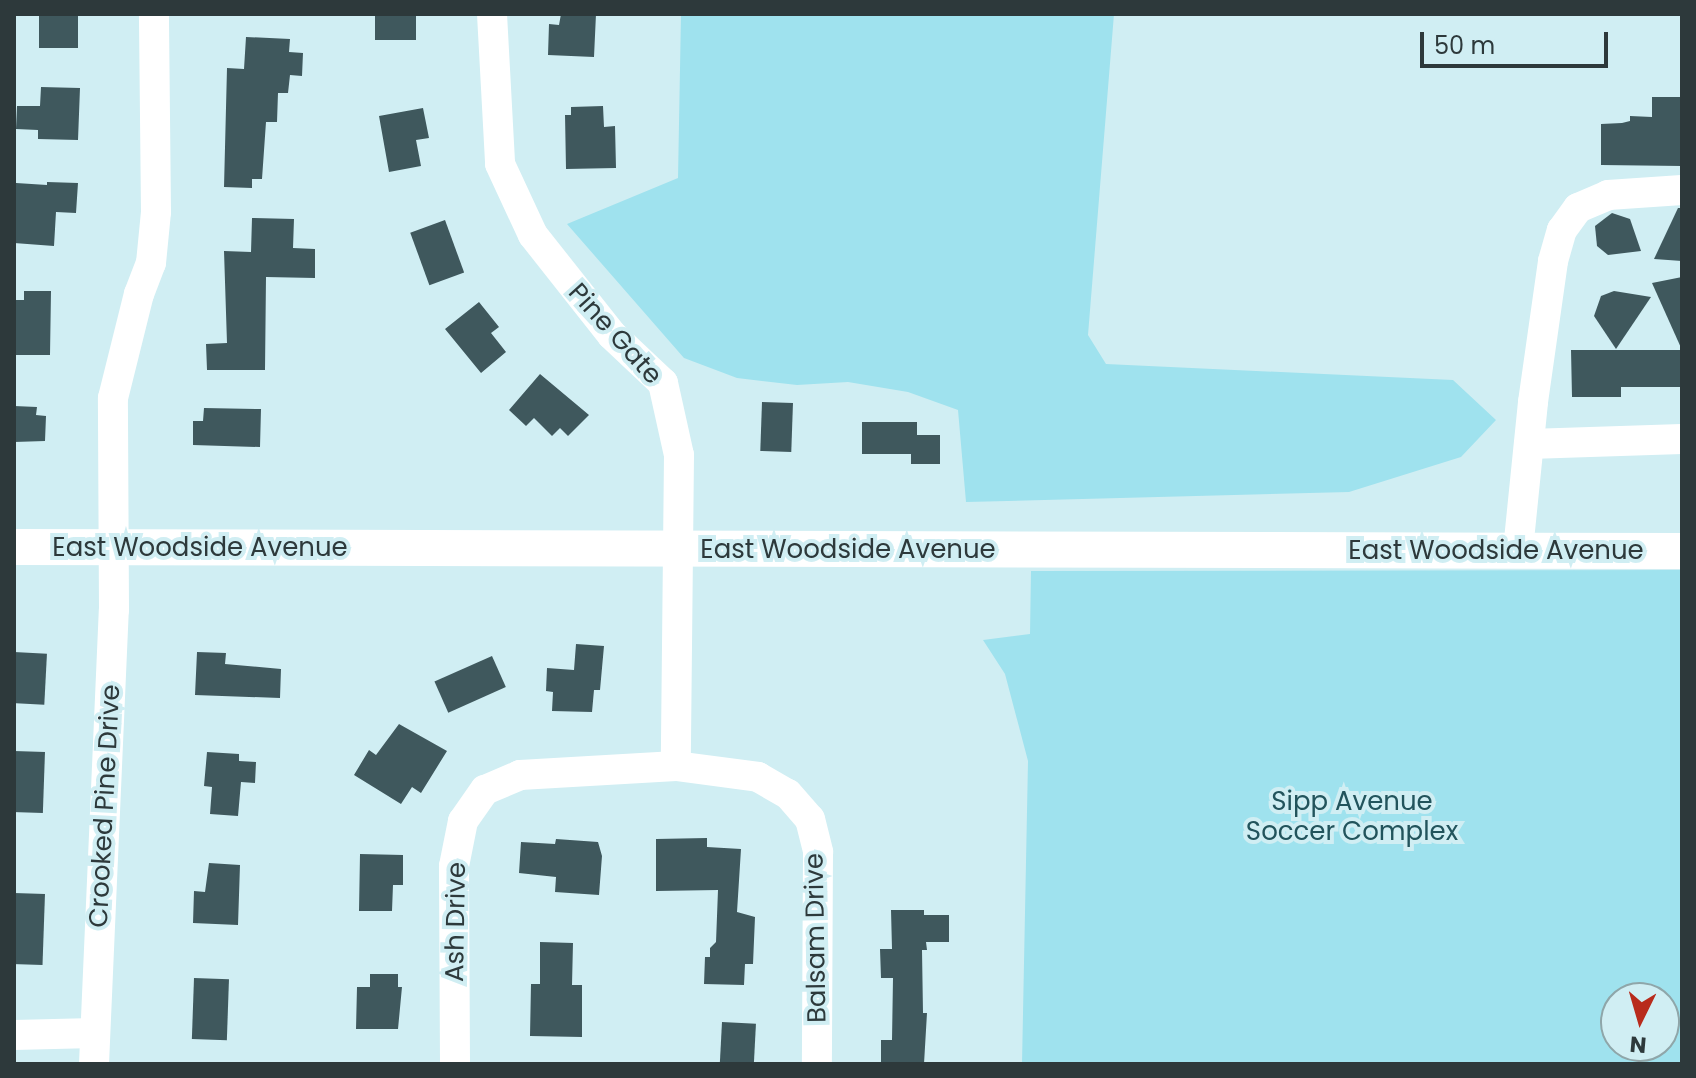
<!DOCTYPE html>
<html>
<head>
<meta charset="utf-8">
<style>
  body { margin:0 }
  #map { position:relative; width:1696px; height:1078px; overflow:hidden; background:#d0eef3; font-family:Poppins,sans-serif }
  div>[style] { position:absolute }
  .green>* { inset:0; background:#9fe2ee }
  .building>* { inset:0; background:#3f585d; transform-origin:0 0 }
  .minor>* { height:30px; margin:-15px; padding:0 15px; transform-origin:15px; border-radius:15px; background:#fff }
  .major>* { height:36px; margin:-18px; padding:0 18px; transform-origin:18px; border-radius:18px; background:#fff }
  span { translate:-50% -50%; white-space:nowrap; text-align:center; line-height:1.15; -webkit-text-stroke:8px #d0eef3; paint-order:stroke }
  .street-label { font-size:26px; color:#2d393b }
  .park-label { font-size:26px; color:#22545c }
  .frame { position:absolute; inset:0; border:16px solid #2d393b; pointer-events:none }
  .north { position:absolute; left:1600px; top:982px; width:80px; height:80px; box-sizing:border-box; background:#d0eef3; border:2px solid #8fa6a9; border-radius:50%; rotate:185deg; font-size:22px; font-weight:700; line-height:32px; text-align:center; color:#2d393b }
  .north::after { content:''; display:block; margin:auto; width:28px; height:36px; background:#b82b1c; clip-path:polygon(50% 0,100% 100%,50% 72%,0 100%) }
  .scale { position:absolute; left:1420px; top:32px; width:188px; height:36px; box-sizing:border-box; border:4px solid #2d393b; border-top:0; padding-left:10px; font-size:24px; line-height:28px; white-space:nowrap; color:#2d393b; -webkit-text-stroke:6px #d0eef3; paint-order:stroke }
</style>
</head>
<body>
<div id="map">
  <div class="green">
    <i style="clip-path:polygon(681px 14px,1114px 14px,1088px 335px,1106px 364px,1453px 380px,1496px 420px,1461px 457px,1349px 492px,966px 502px,958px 410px,908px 392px,848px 382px,797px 385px,737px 378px,684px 358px,567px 224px,678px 178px)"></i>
    <i style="clip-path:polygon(evenodd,1682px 570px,1682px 1064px,1022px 1064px,1028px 761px,1005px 674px,983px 640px,1030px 634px,1031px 571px,1682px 570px,1616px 998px,1664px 998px,1664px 1046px,1616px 1046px,1616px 998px)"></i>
  </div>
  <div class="building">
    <i style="left:39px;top:14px;width:39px;height:34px"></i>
    <i style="left:375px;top:14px;width:41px;height:26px"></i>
    <i style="clip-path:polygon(561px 14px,596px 14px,594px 57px,548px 55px,549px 24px,559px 25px)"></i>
    <i style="clip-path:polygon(246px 37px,290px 39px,289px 52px,303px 53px,302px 76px,290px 75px,288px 93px,278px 93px,277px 122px,266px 122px,262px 179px,252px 179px,252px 188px,224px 187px,227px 68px,244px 69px)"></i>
    <i style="clip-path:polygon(41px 87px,80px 88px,78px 140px,38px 139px,38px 130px,16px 129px,17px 106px,40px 106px)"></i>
    <i style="clip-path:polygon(1652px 97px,1682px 97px,1682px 166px,1601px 165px,1601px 124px,1622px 123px,1630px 121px,1630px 116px,1652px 117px)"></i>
    <i style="clip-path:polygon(603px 106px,604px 127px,615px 126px,616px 168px,566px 169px,565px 115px,571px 115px,571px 107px)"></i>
    <i style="clip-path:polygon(423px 108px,429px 138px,416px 140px,421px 166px,389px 172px,379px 116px)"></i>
    <i style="clip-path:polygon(47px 182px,78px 183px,76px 213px,56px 212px,54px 246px,14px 243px,16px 183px,47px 185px)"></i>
    <i style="clip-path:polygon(1678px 208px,1682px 208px,1682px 261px,1654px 259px)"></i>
    <i style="clip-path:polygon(1612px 213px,1630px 219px,1641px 251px,1608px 255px,1597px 246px,1595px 226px)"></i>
    <i style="clip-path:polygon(252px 218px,294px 219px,293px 248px,315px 249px,315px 278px,266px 277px,265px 370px,207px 370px,206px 344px,227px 343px,224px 251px,251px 252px)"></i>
    <i style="left:445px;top:220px;width:56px;height:37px;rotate:70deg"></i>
    <i style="clip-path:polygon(1682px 277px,1682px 350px,1652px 283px)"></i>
    <i style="clip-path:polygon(24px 291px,51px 291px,50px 355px,14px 355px,14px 300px,24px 300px)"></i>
    <i style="clip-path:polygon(1614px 291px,1651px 297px,1616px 349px,1594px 316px,1601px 296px)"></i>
    <i style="clip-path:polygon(479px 302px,499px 327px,491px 333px,506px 352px,481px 373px,445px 329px)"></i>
    <i style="clip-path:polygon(1571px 350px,1682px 350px,1682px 387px,1621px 387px,1621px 397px,1572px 397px)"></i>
    <i style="clip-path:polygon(540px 374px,589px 415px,568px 436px,560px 428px,552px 436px,534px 418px,526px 426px,509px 410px)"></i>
    <i style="left:762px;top:402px;width:31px;height:49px;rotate:2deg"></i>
    <i style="clip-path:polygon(14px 406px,37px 407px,36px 415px,46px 416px,45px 441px,14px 442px)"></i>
    <i style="clip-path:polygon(204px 408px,261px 409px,260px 447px,193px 445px,193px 421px,203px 421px)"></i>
    <i style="clip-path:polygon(862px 422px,917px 422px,917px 435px,940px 435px,940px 464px,911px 464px,911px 454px,862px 454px)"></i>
    <i style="clip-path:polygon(576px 644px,604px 646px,600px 690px,594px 690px,592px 712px,552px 711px,553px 692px,546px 691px,547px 668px,574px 670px)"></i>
    <i style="left:14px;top:652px;width:33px;height:51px;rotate:3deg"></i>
    <i style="clip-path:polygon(197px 652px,226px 653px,225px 664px,281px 669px,280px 698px,195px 695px)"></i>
    <i style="left:492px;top:656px;width:34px;height:63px;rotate:66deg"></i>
    <i style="clip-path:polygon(399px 724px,447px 751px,421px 793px,412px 787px,401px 804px,354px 775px,369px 750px,376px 755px)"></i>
    <i style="left:14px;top:751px;width:31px;height:61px;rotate:2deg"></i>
    <i style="clip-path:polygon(207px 752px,239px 754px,239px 761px,256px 762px,255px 783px,241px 782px,238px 816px,210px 814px,212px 787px,204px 786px)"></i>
    <i style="clip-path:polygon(707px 838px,707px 847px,741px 849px,737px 912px,755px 917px,753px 964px,745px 964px,744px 985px,704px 984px,705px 957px,710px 957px,710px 948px,716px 942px,718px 890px,656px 891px,656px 839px)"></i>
    <i style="clip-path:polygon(556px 839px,598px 842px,602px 856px,599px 895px,555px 892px,556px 877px,519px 873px,521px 842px,555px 844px)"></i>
    <i style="clip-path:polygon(360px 854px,403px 855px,403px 885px,393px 885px,392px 911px,359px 911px)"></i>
    <i style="clip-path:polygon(209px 863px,240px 865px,238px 925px,193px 923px,194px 891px,205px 892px)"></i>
    <i style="left:14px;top:893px;width:31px;height:71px;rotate:2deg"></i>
    <i style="clip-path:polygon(891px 910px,924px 910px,924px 915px,949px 915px,949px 942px,926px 942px,927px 950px,922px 950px,923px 1013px,927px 1013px,924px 1064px,881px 1064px,881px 1040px,892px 1040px,893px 978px,881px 978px,880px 949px,892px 949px)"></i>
    <i style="clip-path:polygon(540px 942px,573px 943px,572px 985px,582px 985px,582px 1037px,530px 1036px,531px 984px,540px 984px)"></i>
    <i style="clip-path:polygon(370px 974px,398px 974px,398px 987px,402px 987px,398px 1029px,356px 1029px,357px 987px,370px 987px)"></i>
    <i style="left:194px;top:978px;width:35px;height:61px;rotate:2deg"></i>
    <i style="left:722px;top:1022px;width:34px;height:42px;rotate:3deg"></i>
  </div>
  <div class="minor">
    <i style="left:492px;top:14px;width:150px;rotate:86.9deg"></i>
    <i style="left:500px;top:164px;width:78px;rotate:65.1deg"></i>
    <i style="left:533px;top:235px;width:127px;rotate:51.7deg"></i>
    <i style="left:612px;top:335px;width:70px;rotate:43.3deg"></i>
    <i style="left:663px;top:383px;width:74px;rotate:77.5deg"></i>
    <i style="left:679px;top:455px;width:311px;rotate:90.6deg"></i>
    <i style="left:1529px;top:444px;width:153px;rotate:-1.9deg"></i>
    <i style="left:1518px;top:550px;width:149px;rotate:-84.2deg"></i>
    <i style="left:1533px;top:402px;width:142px;rotate:-81.9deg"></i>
    <i style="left:1553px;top:261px;width:32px;rotate:-74deg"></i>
    <i style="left:1562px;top:230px;width:27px;rotate:-54deg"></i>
    <i style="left:1578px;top:208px;width:33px;rotate:-23deg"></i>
    <i style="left:1608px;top:195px;width:74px;rotate:-3.9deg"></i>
    <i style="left:14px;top:1035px;width:80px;rotate:-1.4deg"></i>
    <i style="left:94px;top:1064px;width:454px;rotate:-87.5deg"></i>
    <i style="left:114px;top:610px;width:212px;rotate:-90.3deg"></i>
    <i style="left:113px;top:398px;width:107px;rotate:-76deg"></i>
    <i style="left:139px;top:294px;width:33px;rotate:-69deg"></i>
    <i style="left:151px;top:263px;width:51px;rotate:-84.4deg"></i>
    <i style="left:156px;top:212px;width:198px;rotate:-90.6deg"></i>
    <i style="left:455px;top:1064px;width:198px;rotate:-90.3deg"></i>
    <i style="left:454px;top:866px;width:46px;rotate:-78.7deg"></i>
    <i style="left:463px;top:821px;width:38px;rotate:-55deg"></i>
    <i style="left:485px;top:790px;width:38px;rotate:-23deg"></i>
    <i style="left:520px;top:775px;width:156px;rotate:-3.3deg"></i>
    <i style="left:676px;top:766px;width:83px;rotate:7.6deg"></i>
    <i style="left:758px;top:777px;width:34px;rotate:30deg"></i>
    <i style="left:788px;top:794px;width:33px;rotate:49deg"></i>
    <i style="left:810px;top:819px;width:34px;rotate:76deg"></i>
    <i style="left:818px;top:852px;width:212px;rotate:90.3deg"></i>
  </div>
  <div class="major">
    <i style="left:14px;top:547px;width:1668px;rotate:0.14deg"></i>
  </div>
  <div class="street-label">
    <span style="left:615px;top:334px;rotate:48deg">Pine Gate</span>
    <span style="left:200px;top:548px">East Woodside Avenue</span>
    <span style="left:848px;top:550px">East Woodside Avenue</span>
    <span style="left:1496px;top:551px">East Woodside Avenue</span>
    <span style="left:105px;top:806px;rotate:-87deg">Crooked Pine Drive</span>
    <span style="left:456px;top:922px;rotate:-89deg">Ash Drive</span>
    <span style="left:816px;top:938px;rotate:-91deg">Balsam Drive</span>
  </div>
  <div class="park-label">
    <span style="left:1352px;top:817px">Sipp Avenue<br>Soccer Complex</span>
  </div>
  <div class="frame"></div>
  <div class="north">N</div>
  <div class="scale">50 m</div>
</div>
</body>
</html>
